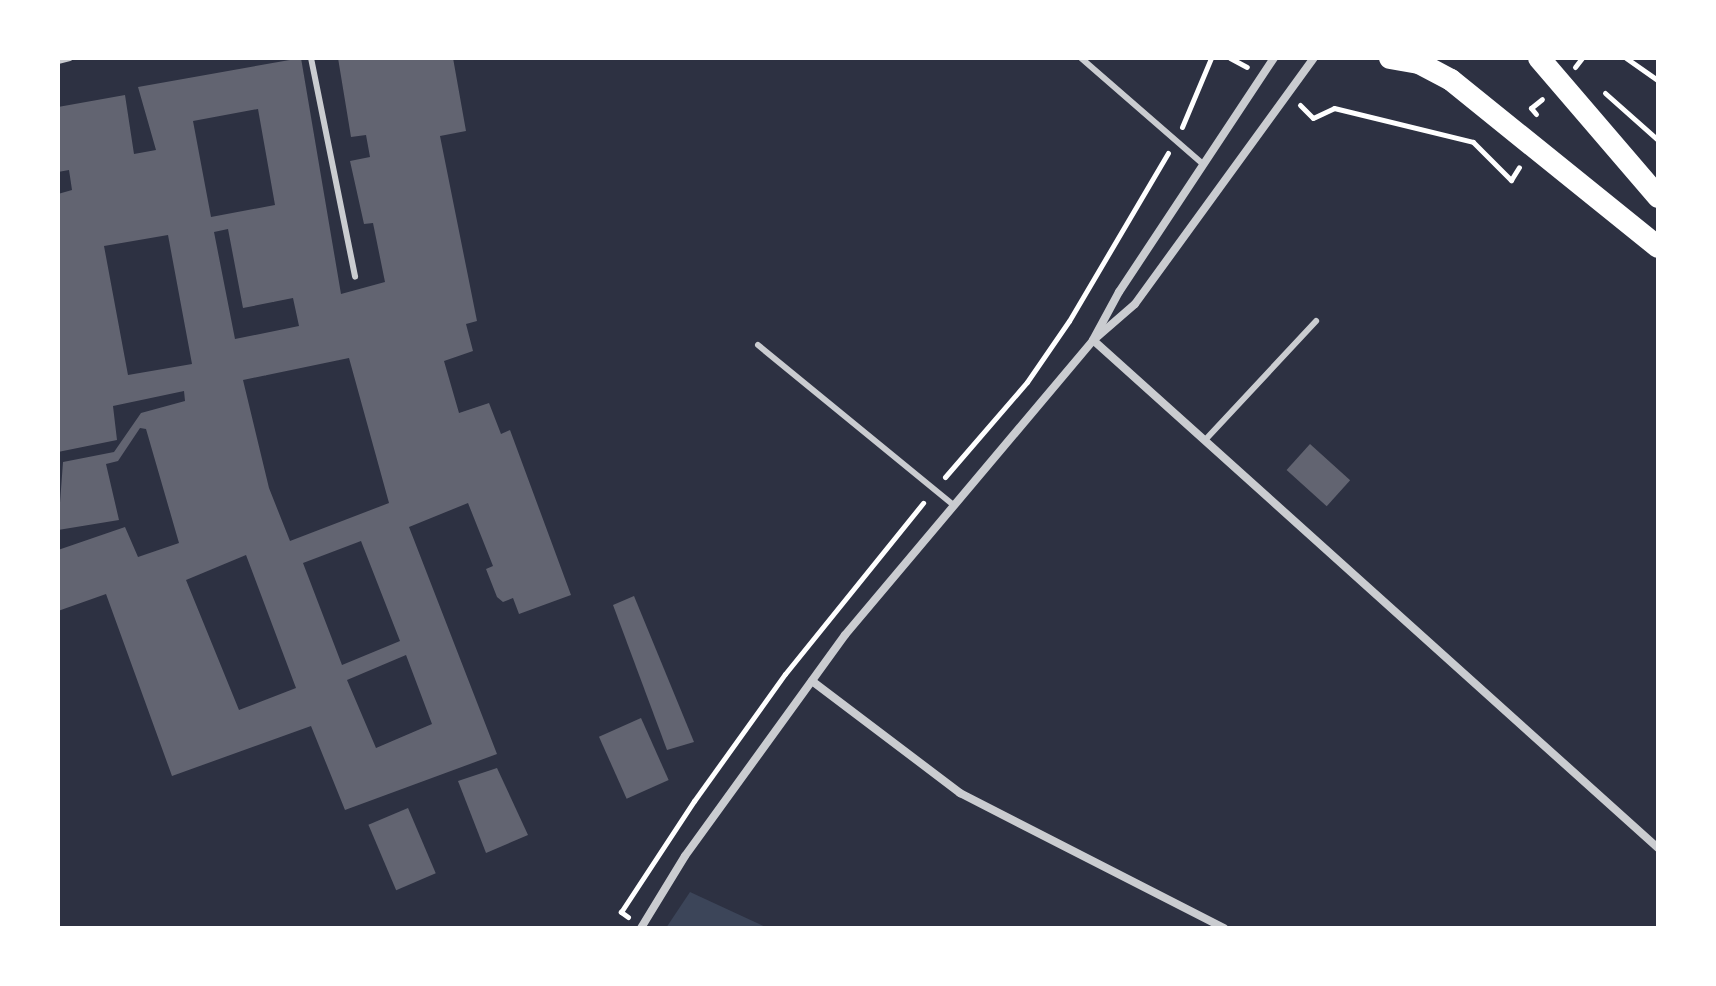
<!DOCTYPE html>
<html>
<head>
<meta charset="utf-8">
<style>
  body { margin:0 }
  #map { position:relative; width:1716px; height:986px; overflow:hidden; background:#2d3142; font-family:Rubik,sans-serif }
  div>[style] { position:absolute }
  .green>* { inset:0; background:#3c4559 }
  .building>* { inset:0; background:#626471; transform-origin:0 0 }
  .path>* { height:5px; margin:-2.5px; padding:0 2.5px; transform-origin:2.5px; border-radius:2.5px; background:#fff }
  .service>* { height:6px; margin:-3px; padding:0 3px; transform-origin:3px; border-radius:3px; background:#caccd0 }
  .minor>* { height:8px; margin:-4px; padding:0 4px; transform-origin:4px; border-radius:4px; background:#caccd0 }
  .trunk>* { height:22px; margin:-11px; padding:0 11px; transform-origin:11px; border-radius:11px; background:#fff }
  span { translate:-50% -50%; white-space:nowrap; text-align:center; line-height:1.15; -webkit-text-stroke:6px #fff; paint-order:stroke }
  .frame { position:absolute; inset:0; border:60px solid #fff; pointer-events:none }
</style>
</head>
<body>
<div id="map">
  <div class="green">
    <i style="clip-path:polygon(690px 892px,768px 928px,666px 928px)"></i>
  </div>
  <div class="building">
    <i style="clip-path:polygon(evenodd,301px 58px,341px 294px,385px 282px,373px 223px,364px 224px,350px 161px,370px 157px,366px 135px,351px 137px,338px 58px,453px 58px,466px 131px,440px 136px,477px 321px,466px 324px,473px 351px,444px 361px,459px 413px,489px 403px,501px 434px,510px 430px,571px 595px,519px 614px,513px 598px,503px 602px,497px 597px,486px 569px,493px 566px,468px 503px,409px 527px,497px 754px,345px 810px,311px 726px,172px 776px,106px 594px,58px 611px,58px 550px,125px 527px,138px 557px,179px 543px,146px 429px,140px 428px,118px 461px,106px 464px,119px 520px,58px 530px,63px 462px,114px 452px,141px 413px,185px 401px,184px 391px,113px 406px,117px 440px,58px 452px,58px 194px,72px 190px,69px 170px,58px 172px,58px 107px,125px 95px,134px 154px,156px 150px,138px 87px,301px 58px,258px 109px,275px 205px,211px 217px,193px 121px,258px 109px,301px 58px,228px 229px,243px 308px,293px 298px,299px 326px,235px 339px,214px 232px,228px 229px,301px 58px,168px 235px,192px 364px,128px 375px,104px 246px,168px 235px,301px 58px,349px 358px,389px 503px,290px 541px,269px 488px,243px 380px,349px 358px,301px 58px,361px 541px,400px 641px,342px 665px,303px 563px,361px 541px,301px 58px,246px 555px,296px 688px,239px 710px,186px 580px,246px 555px,301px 58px,406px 655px,432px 724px,376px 748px,347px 680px,406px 655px)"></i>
    <i style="left:1310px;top:444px;width:54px;height:35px;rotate:42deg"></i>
    <i style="clip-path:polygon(634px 596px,694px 742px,667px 750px,613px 605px)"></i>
    <i style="left:641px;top:718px;width:68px;height:46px;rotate:66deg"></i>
    <i style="clip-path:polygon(497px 768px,528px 835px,486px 853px,458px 781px)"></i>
    <i style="left:408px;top:808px;width:71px;height:43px;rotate:67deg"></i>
  </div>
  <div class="path">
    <i style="left:1230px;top:58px;width:19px;rotate:28deg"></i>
    <i style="left:1626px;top:58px;width:39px;rotate:35deg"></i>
    <i style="left:1575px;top:67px;width:11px;rotate:-52deg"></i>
    <i style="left:1605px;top:93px;width:71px;rotate:41.6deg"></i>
    <i style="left:1300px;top:105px;width:18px;rotate:45deg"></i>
    <i style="left:1313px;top:118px;width:23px;rotate:-25deg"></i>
    <i style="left:1334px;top:108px;width:143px;rotate:13.7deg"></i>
    <i style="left:1473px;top:142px;width:54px;rotate:45deg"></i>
    <i style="left:1511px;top:180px;width:15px;rotate:-58deg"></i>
    <i style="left:1536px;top:114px;width:8px;rotate:-130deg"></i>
    <i style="left:1531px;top:108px;width:14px;rotate:-39deg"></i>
    <i style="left:1182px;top:127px;width:75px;rotate:-67.2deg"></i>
    <i style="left:945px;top:477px;width:125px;rotate:-49.2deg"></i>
    <i style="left:1027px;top:382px;width:74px;rotate:-55.5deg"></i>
    <i style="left:1069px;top:321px;width:195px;rotate:-59.5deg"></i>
    <i style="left:628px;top:917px;width:9px;rotate:-144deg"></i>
    <i style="left:621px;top:912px;width:133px;rotate:-56.7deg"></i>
    <i style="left:694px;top:801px;width:156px;rotate:-54.4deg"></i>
    <i style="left:785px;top:674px;width:220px;rotate:-51.1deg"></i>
  </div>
  <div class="service">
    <i style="left:311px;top:58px;width:223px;rotate:78.6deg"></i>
    <i style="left:1081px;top:58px;width:160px;rotate:41deg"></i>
    <i style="left:58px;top:61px;width:12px;rotate:-14deg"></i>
    <i style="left:758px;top:345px;width:251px;rotate:39.3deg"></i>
    <i style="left:1207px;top:438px;width:160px;rotate:-47deg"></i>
  </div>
  <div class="minor">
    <i style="left:1097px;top:337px;width:50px;rotate:-41deg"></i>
    <i style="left:1135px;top:304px;width:304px;rotate:-54deg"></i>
    <i style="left:1093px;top:340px;width:760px;rotate:41.96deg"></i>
    <i style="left:812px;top:681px;width:186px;rotate:37.1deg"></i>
    <i style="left:960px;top:793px;width:297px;rotate:27.1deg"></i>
    <i style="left:641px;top:928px;width:84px;rotate:-58.6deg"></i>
    <i style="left:685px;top:856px;width:273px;rotate:-54.1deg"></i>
    <i style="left:845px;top:635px;width:385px;rotate:-49.9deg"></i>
    <i style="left:1093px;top:340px;width:55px;rotate:-61.6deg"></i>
    <i style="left:1119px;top:292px;width:281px;rotate:-56.5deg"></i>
  </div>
  <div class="trunk">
    <i style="left:1390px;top:58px;width:29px;rotate:10deg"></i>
    <i style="left:1419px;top:63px;width:36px;rotate:28deg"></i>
    <i style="left:1451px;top:80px;width:266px;rotate:38.9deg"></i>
    <i style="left:1539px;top:58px;width:183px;rotate:49.4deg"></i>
  </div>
  <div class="frame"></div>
</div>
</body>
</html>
